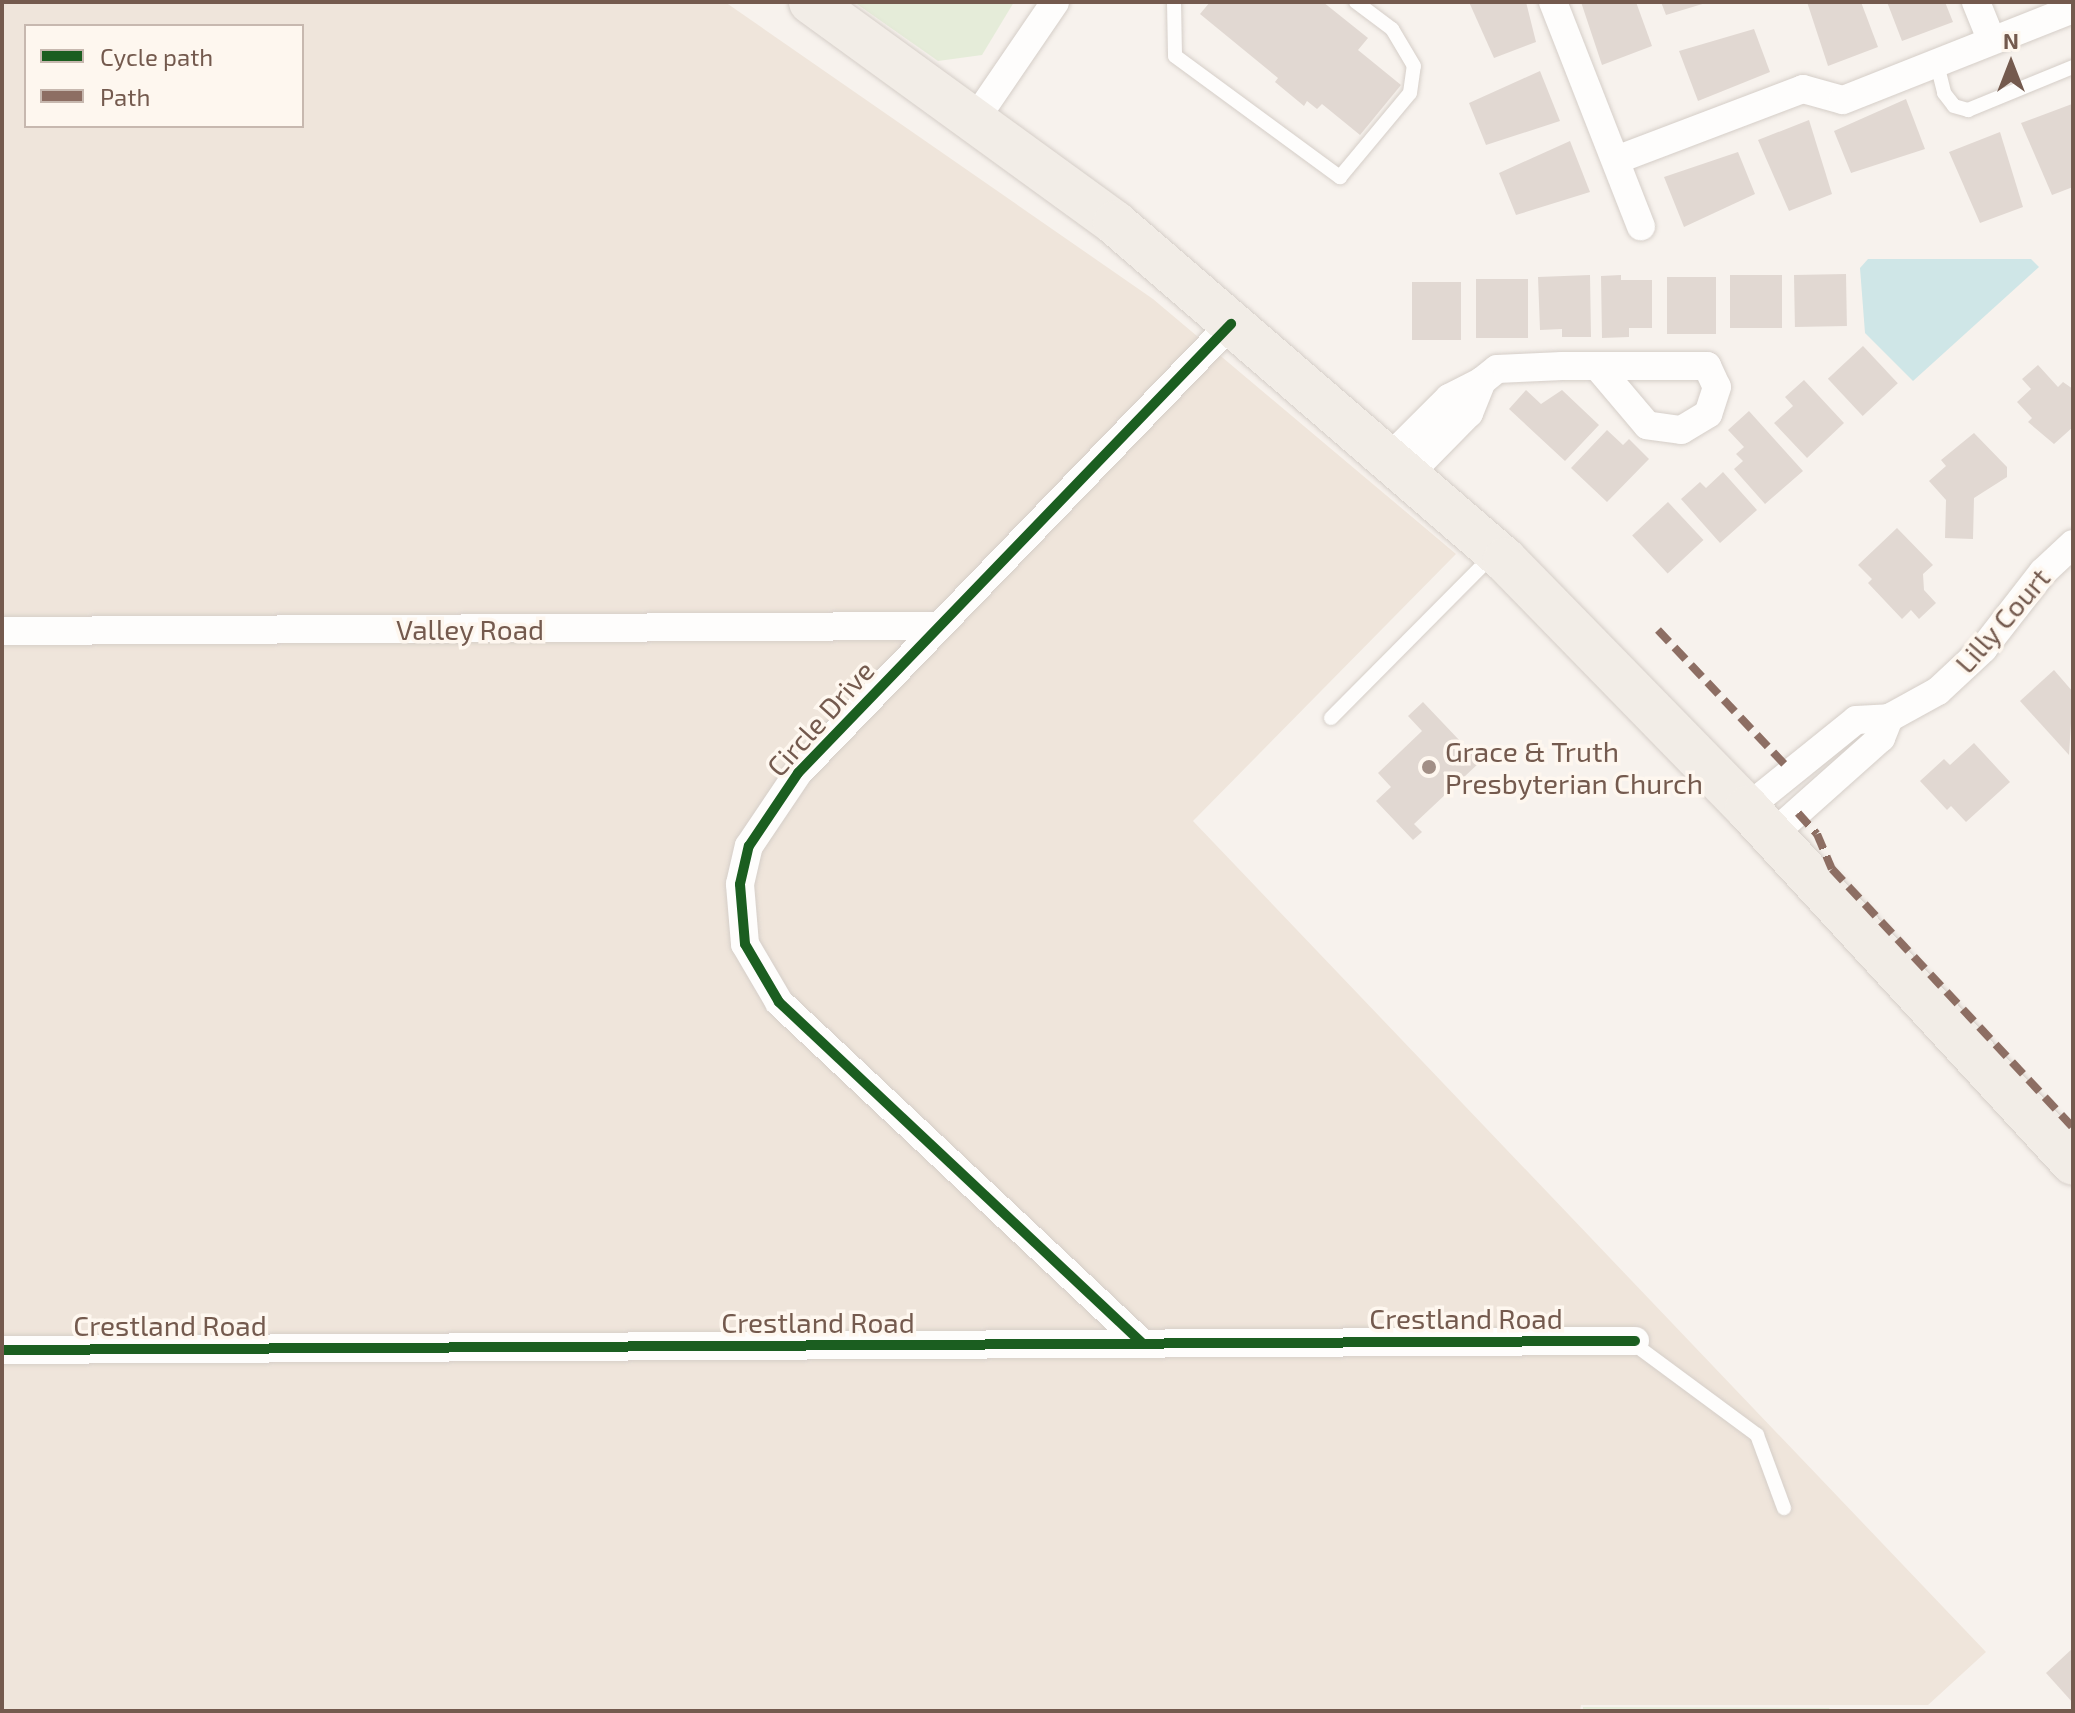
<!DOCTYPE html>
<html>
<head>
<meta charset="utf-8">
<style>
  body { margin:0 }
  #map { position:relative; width:2075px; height:1713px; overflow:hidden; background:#f7f2ed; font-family:"Exo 2",sans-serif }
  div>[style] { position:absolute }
  .residential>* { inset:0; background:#efe5db }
  .green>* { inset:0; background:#e5ecd9 }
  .water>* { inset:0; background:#cfe6e7 }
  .building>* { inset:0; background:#e1d8d2; transform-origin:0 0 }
  .roads { filter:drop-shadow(0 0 2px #d5cec8) drop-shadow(0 0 2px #d5cec8) }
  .lane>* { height:14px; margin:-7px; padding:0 7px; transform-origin:7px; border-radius:7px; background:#fefdfc }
  .street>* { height:28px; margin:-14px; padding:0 14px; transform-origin:14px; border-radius:14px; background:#fefdfc }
  .primary>* { height:44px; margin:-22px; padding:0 22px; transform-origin:22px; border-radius:22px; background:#f2ede7 }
  .quiet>* { height:8px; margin-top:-4px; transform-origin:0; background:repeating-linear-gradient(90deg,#8d6e63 0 16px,transparent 0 24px) }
  .cycleway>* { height:10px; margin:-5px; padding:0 5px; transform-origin:5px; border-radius:5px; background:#1b5e20 }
  .dots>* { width:22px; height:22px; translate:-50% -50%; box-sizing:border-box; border:4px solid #fef7ef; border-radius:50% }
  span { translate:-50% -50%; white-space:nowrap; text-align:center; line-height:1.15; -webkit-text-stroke:7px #fef7ef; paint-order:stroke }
  .street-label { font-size:28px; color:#745a4e }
  .poi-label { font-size:28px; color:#745a4e }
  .left { translate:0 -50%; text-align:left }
  .frame { position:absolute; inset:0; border:4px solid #745a4e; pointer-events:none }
  .legend { position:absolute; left:24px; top:24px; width:280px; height:104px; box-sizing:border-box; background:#fef7ef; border:2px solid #c7b8af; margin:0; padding:10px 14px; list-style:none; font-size:24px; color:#745a4e }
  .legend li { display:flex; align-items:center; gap:16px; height:40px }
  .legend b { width:40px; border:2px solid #c7b8af }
  .north { position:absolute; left:1971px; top:24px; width:80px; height:80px; -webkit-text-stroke:6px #fef7ef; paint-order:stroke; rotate:0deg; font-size:22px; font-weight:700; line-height:32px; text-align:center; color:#745a4e }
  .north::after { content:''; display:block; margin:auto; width:28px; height:36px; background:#745a4e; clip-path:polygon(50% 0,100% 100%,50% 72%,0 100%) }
</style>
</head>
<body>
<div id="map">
  <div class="residential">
    <i style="clip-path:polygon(evenodd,2px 2px,725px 2px,1153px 299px,1456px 554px,1193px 821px,1986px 1652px,1928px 1705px,1581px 1705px,1580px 1711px,2px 1711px,2px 2px,26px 26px,302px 26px,302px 126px,26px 126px,26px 26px)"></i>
  </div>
  <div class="green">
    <i style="clip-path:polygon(854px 2px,1014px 2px,982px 55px,938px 61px)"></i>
    <i style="clip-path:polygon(1583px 1707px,1829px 1708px,1831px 1711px,1583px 1711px)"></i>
  </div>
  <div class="water">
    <i style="clip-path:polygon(1868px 259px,2031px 259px,2039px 267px,1913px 381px,1865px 333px,1860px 268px)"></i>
  </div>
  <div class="building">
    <i style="clip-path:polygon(1210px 2px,1323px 2px,1368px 38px,1358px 50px,1401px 85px,1360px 135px,1322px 104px,1317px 109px,1307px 101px,1304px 106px,1275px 82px,1278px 78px,1200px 14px)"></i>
    <i style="clip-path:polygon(1469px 2px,1526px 2px,1536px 42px,1494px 58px)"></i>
    <i style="clip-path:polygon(1581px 2px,1636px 2px,1652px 46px,1602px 65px)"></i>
    <i style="clip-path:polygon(1661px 2px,1709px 2px,1666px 15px)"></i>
    <i style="clip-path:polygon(1807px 2px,1861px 2px,1878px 47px,1828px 66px)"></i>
    <i style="clip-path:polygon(1887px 2px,1945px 2px,1953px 22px,1902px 41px)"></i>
    <i style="clip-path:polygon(1754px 29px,1770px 72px,1698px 101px,1679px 51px)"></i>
    <i style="clip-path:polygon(1540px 71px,1560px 121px,1486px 145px,1469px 103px)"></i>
    <i style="clip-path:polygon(1906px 99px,1925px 149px,1851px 173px,1834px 131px)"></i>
    <i style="clip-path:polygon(2072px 104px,2073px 187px,2052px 195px,2021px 123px)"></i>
    <i style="clip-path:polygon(1809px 120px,1832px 194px,1789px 211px,1758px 140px)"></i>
    <i style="clip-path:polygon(2000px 132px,2023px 207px,1980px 223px,1949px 152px)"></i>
    <i style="clip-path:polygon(1570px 141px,1590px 192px,1516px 215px,1499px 173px)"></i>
    <i style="clip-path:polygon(1738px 152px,1755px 194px,1684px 227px,1664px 177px)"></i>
    <i style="left:1846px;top:274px;width:52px;height:52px;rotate:89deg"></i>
    <i style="clip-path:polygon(1590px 275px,1591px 337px,1562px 337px,1562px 329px,1540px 330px,1538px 277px)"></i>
    <i style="clip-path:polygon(1621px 275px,1621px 280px,1652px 280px,1652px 328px,1629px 328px,1629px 337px,1602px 338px,1601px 276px)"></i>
    <i style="left:1730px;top:275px;width:52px;height:53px"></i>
    <i style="left:1667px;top:277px;width:49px;height:57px"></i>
    <i style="left:1476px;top:279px;width:52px;height:59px"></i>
    <i style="left:1412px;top:282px;width:49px;height:58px"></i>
    <i style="left:1863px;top:346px;width:51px;height:48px;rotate:47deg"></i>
    <i style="clip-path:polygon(2038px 365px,2058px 387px,2063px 382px,2073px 389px,2073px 427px,2054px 444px,2028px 422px,2032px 418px,2017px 402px,2031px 389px,2022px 379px)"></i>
    <i style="clip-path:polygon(1804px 380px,1844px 423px,1807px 458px,1774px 423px,1793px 406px,1785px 397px)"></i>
    <i style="clip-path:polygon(1526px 390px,1541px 404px,1562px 390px,1599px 425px,1565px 461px,1509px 409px)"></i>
    <i style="clip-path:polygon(1749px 411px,1803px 471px,1765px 504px,1734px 469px,1743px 461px,1736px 454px,1744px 447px,1728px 430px)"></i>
    <i style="clip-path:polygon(1607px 430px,1623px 445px,1629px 439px,1649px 459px,1607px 502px,1571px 468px)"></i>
    <i style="clip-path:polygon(1974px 433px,2007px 467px,2007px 477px,1974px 498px,1973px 539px,1945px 538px,1946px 500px,1929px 481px,1946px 466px,1941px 460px)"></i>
    <i style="clip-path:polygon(1723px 472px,1757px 510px,1720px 543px,1681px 499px,1700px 482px,1706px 488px)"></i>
    <i style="left:1668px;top:502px;width:52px;height:49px;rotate:47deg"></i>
    <i style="clip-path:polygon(1897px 528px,1933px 565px,1923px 574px,1924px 590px,1936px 603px,1919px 619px,1911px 610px,1902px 619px,1868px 583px,1872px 579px,1858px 565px)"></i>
    <i style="clip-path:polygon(2054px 670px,2073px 692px,2069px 755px,2020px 701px)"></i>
    <i style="clip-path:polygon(1423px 702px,1480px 762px,1414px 824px,1422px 832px,1413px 840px,1376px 801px,1391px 787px,1378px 773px,1422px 731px,1408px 716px)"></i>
    <i style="clip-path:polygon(1974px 743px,2010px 782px,1966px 822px,1951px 806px,1947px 810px,1920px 781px,1944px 759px,1950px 765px)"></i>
    <i style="clip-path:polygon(2073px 1648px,2073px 1703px,2046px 1673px)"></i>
  </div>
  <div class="roads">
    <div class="lane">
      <i style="left:1174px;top:2px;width:54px;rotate:88.9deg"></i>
      <i style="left:1175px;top:56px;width:205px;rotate:36.3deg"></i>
      <i style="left:1340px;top:177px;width:109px;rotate:-50.2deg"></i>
      <i style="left:1410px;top:93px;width:27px;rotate:-82deg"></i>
      <i style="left:1414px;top:66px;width:43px;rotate:-120.7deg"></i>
      <i style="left:1392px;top:29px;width:45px;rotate:-143.1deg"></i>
      <i style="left:1937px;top:64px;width:30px;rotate:76deg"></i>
      <i style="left:1944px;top:93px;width:16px;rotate:52deg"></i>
      <i style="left:1954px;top:106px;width:15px;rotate:16deg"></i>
      <i style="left:1968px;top:110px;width:113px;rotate:-22.3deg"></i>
      <i style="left:1331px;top:718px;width:230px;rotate:-45.2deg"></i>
      <i style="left:1630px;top:1341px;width:158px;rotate:36.5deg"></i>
      <i style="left:1757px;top:1435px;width:78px;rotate:69.7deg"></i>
    </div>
    <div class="street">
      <i style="left:1553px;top:2px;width:241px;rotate:68.6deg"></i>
      <i style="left:1976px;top:2px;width:40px;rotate:68deg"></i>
      <i style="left:976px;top:118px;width:140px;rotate:-55.7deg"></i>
      <i style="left:1616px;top:160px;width:200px;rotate:-20.8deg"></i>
      <i style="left:1803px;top:89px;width:41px;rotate:15.4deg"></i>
      <i style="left:1843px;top:100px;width:247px;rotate:-21.6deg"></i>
      <i style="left:1482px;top:381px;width:19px;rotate:-39deg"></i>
      <i style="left:1497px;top:369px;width:65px;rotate:-2.6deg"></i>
      <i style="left:1562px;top:366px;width:145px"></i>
      <i style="left:1707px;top:366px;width:23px;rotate:65deg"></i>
      <i style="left:1717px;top:387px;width:28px;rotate:108deg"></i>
      <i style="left:1708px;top:414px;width:31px;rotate:149deg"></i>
      <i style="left:1681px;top:430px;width:34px;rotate:-172deg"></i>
      <i style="left:1647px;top:425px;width:77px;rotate:-130.3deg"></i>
      <i style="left:1389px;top:458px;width:85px;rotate:-45deg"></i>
      <i style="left:1449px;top:398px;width:37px;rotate:-27deg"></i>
      <i style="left:1482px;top:381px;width:35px;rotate:112deg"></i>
      <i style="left:1469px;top:413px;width:87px;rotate:134.5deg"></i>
      <i style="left:2px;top:631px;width:936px;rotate:-0.31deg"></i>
      <i style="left:1747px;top:808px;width:140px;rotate:-38.9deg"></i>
      <i style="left:1856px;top:720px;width:33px;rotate:-3deg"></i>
      <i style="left:1889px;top:718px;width:56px;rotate:-28.9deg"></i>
      <i style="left:1938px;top:691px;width:62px;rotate:-43deg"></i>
      <i style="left:1983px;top:649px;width:98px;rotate:-52.1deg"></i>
      <i style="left:2043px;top:572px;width:41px;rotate:-43deg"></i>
      <i style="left:1772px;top:835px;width:146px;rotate:-41.7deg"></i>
      <i style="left:1881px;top:738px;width:22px;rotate:-68deg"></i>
      <i style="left:1142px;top:1343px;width:498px;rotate:-136.8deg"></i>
      <i style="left:779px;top:1002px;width:67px;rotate:-120.4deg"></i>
      <i style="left:745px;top:944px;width:60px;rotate:-94.8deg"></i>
      <i style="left:740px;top:884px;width:39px;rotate:-77deg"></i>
      <i style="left:749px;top:846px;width:88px;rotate:-56.1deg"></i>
      <i style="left:798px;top:773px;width:624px;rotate:-46.04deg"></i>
      <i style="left:2px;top:1350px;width:1633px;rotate:-0.32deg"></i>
    </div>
    <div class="primary">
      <i style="left:811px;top:2px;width:376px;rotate:36deg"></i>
      <i style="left:1115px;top:223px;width:515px;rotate:40.83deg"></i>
      <i style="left:1505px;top:560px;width:347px;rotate:45.7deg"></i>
      <i style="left:1747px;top:808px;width:482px;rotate:47.4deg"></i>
    </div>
  </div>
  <div class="quiet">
    <i style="left:1658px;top:630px;width:192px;rotate:46.7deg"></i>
    <i style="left:1798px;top:813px;width:28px;rotate:48deg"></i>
    <i style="left:1817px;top:834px;width:38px;rotate:67deg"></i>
    <i style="left:1832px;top:869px;width:353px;rotate:47deg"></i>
  </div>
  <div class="cycleway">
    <i style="left:1142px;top:1343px;width:498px;rotate:-136.8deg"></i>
    <i style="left:779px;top:1002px;width:67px;rotate:-120.4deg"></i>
    <i style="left:745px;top:944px;width:60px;rotate:-94.8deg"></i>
    <i style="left:740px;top:884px;width:39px;rotate:-77deg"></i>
    <i style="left:749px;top:846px;width:88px;rotate:-56.1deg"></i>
    <i style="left:798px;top:773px;width:624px;rotate:-46.04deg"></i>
    <i style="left:2px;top:1350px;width:1633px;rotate:-0.32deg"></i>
  </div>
  <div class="dots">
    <i style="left:1429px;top:767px;background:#a28f86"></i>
  </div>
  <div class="street-label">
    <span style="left:2002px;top:620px;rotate:-49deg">Lilly Court</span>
    <span style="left:470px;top:629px">Valley Road</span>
    <span style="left:820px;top:718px;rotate:-48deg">Circle Drive</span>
    <span style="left:1466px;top:1318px">Crestland Road</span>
    <span style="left:818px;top:1322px">Crestland Road</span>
    <span style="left:170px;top:1325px">Crestland Road</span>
  </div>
  <div class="poi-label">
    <span class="left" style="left:1445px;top:767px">Grace &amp; Truth<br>Presbyterian Church</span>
  </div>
  <div class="frame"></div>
  <ul class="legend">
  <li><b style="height:10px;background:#1b5e20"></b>Cycle path</li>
  <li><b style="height:10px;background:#8d6e63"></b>Path</li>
  </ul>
  <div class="north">N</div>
</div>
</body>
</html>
